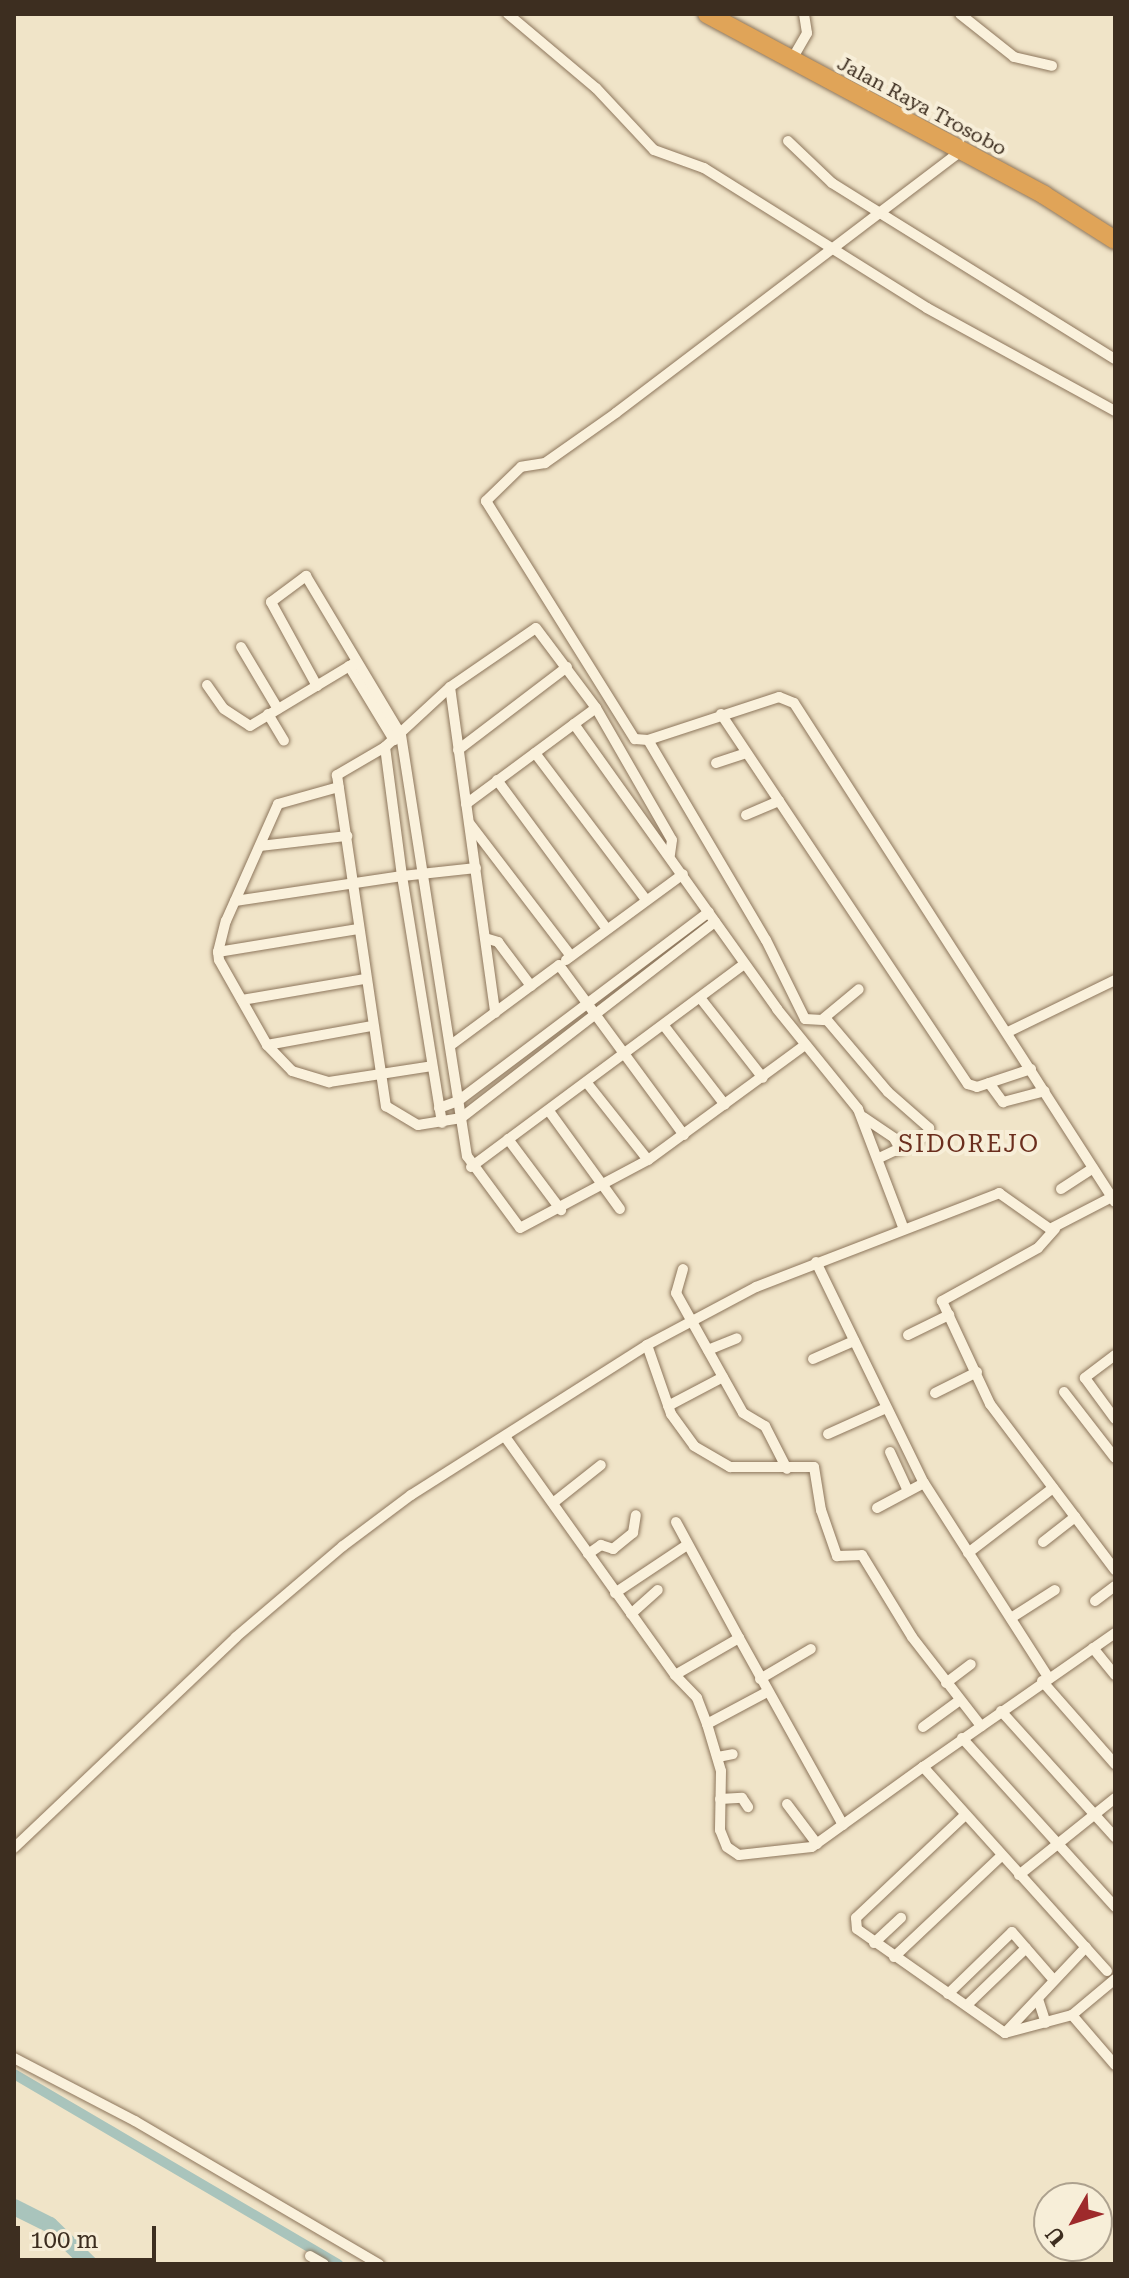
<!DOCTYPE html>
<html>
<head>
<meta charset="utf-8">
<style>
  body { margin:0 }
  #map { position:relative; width:1129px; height:2278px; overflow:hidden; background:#f0e4c8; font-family:"Roboto Serif",serif }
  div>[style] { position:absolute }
  .canal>* { height:10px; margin:-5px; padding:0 5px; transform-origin:5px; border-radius:5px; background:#a9c4bc }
  .river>* { height:16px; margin:-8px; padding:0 8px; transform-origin:8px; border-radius:8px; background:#a9c4bc }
  .roads { filter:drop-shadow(0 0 2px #8d765c) drop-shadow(0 0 2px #8d765c) }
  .street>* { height:10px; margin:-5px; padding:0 5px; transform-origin:5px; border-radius:5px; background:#faf1dc }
  .highway>* { height:18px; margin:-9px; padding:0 9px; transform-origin:9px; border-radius:9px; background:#e0a458 }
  span { translate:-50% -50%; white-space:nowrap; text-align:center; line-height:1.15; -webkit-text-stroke:8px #f7eed8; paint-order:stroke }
  .street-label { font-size:20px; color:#3d2e20 }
  .quarter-label { font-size:24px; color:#6b2e1e; letter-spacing:2px }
  .frame { position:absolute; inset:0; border:16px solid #3d2e20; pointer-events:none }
  .north { position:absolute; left:1033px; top:2182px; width:80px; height:80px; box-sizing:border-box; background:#f7eed8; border:2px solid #ada18e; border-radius:50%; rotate:231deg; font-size:22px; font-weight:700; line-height:32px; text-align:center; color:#3d2e20 }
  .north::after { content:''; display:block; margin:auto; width:28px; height:36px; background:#9e2a2b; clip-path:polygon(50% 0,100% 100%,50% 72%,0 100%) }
  .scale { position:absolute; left:16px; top:2226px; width:140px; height:36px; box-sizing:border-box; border:4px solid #3d2e20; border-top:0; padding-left:10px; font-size:24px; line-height:28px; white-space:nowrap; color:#3d2e20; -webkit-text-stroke:6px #f7eed8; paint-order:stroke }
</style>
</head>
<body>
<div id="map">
  <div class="canal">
    <i style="left:14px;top:2074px;width:376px;rotate:30.4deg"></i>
  </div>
  <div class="river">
    <i style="left:14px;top:2207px;width:40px;rotate:26.6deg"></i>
    <i style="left:50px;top:2225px;width:56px;rotate:44.3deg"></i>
  </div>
  <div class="roads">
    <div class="street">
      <i style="left:508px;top:14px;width:115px;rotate:40.1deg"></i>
      <i style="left:596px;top:88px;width:85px;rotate:46.9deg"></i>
      <i style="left:654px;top:150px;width:53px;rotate:19.8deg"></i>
      <i style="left:704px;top:168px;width:263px;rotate:32.1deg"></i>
      <i style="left:927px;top:308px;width:214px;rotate:28.7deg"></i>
      <i style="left:960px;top:14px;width:69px;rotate:38.5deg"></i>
      <i style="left:1014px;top:57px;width:39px;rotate:13deg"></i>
      <i style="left:795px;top:54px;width:24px;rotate:-60deg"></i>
      <i style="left:807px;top:33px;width:19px;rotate:-99deg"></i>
      <i style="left:788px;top:141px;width:61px;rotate:43.7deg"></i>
      <i style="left:832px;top:183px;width:333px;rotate:31.9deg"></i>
      <i style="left:961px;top:151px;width:433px;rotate:142.8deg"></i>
      <i style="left:616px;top:413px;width:87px;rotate:144.8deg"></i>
      <i style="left:545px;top:463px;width:24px;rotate:171deg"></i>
      <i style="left:521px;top:467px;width:49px;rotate:135.8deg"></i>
      <i style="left:486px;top:501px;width:281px;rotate:58deg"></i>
      <i style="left:635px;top:739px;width:13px;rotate:4deg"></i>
      <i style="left:648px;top:740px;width:138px;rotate:-18.2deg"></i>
      <i style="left:779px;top:697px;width:16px;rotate:22deg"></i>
      <i style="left:794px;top:703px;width:593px;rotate:57.25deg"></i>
      <i style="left:241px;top:647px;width:72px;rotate:59.2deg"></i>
      <i style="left:349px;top:666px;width:87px;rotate:58.7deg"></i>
      <i style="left:207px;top:685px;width:29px;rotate:55deg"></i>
      <i style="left:224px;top:709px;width:31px;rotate:33deg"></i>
      <i style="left:250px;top:726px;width:124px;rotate:-31.1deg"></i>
      <i style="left:317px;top:686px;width:96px;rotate:-118.7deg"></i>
      <i style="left:271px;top:602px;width:44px;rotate:-36.6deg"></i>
      <i style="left:306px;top:576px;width:185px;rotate:59.1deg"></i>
      <i style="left:401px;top:735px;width:426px;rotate:81.1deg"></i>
      <i style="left:467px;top:1156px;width:89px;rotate:53.6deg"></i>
      <i style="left:520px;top:1228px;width:145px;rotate:-28deg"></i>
      <i style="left:648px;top:1160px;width:193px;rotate:-36.2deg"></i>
      <i style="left:450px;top:687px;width:329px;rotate:82.1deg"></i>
      <i style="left:268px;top:714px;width:31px;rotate:59deg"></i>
      <i style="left:721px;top:714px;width:445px;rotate:56.3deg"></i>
      <i style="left:968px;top:1084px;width:9px;rotate:18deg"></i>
      <i style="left:977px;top:1087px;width:57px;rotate:-18.4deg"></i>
      <i style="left:574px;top:724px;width:27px;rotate:-36deg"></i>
      <i style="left:648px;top:740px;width:232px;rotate:59.5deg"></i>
      <i style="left:766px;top:940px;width:88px;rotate:63.7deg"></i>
      <i style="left:805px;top:1019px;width:22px;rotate:3deg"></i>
      <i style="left:827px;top:1020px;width:94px;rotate:49.7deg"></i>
      <i style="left:888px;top:1092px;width:55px;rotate:41.3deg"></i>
      <i style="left:929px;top:1128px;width:7px;rotate:98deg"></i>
      <i style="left:928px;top:1135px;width:54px;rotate:154.9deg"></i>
      <i style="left:385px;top:747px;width:88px;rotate:-42.7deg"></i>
      <i style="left:450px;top:687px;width:104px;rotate:-34.5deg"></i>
      <i style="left:536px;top:628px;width:100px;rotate:53.1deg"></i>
      <i style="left:596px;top:708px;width:152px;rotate:60.1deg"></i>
      <i style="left:672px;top:840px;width:15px;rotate:98deg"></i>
      <i style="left:458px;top:750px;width:137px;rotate:-37.3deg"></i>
      <i style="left:535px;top:753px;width:184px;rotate:52.9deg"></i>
      <i style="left:716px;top:763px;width:32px;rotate:-18deg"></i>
      <i style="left:497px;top:780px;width:185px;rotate:53.6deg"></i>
      <i style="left:466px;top:804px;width:134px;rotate:-36.5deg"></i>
      <i style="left:574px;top:724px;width:350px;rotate:54.5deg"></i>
      <i style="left:777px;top:1009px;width:129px;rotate:51deg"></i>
      <i style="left:858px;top:1109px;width:126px;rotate:69.1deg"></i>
      <i style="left:746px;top:815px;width:36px;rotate:-23deg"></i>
      <i style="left:470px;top:824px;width:166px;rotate:52.6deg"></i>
      <i style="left:260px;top:846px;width:88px;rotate:-6.6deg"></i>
      <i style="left:476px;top:868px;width:74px;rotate:173.8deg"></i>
      <i style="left:402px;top:876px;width:130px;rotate:-97.5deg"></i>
      <i style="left:385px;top:747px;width:56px;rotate:149.7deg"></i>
      <i style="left:337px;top:775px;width:335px;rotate:81.6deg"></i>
      <i style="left:386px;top:1106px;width:37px;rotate:31deg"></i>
      <i style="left:418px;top:1125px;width:44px;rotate:-9.2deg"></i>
      <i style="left:461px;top:1118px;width:321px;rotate:-37.7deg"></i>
      <i style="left:235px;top:901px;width:169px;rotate:-8.5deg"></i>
      <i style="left:402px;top:876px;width:250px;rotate:80.8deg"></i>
      <i style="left:358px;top:929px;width:142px;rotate:170.7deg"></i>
      <i style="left:218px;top:952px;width:8px;rotate:83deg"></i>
      <i style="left:219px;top:960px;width:98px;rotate:60.5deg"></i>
      <i style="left:267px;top:1045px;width:36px;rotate:46deg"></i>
      <i style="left:292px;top:1071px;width:39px;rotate:17deg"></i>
      <i style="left:329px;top:1082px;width:104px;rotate:-8.8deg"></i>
      <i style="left:485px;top:938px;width:14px;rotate:17deg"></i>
      <i style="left:498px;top:942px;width:55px;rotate:53.1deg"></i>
      <i style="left:218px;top:952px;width:32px;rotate:-76deg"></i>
      <i style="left:226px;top:921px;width:128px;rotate:-66deg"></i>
      <i style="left:278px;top:804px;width:63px;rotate:-15.6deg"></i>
      <i style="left:566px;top:960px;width:145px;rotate:-36.3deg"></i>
      <i style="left:701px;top:999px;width:100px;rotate:51.9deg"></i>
      <i style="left:242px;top:1000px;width:125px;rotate:-9.7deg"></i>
      <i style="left:824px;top:1018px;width:45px;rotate:-39.6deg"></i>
      <i style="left:665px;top:1027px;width:98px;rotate:52.4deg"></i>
      <i style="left:1008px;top:1032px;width:119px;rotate:-25.9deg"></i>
      <i style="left:267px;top:1045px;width:107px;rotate:-10.3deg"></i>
      <i style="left:451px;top:1045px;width:134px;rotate:-36.5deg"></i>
      <i style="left:559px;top:965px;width:211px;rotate:53.7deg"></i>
      <i style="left:587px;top:1083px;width:98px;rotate:51.6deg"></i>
      <i style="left:989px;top:1083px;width:24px;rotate:54deg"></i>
      <i style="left:1003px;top:1102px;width:43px;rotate:-14.7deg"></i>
      <i style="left:439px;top:1108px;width:20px;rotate:-20deg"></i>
      <i style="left:458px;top:1101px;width:314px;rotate:-37deg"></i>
      <i style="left:549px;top:1111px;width:121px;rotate:54.1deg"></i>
      <i style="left:863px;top:1117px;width:37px;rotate:34deg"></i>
      <i style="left:894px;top:1138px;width:13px;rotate:61deg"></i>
      <i style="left:508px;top:1139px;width:89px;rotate:53.3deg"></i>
      <i style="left:471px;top:1167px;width:340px;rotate:-36.6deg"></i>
      <i style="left:1061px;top:1189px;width:38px;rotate:-33deg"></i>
      <i style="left:1055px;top:1229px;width:25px;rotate:132deg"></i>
      <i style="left:1038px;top:1248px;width:110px;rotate:151.1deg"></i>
      <i style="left:942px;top:1301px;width:114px;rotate:65deg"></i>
      <i style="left:990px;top:1404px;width:208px;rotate:53deg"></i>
      <i style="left:816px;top:1262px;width:246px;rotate:64deg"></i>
      <i style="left:924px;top:1483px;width:230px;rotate:57.4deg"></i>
      <i style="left:683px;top:1269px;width:25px;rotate:106deg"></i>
      <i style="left:676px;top:1293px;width:137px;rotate:60.8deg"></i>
      <i style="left:743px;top:1413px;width:26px;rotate:31deg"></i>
      <i style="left:765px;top:1426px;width:48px;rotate:62.9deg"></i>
      <i style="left:908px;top:1335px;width:46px;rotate:-26deg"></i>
      <i style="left:647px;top:1345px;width:73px;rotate:70.8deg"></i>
      <i style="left:671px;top:1414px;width:39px;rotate:54deg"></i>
      <i style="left:694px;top:1446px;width:42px;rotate:30.3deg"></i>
      <i style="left:730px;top:1467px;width:84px"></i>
      <i style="left:814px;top:1467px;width:44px;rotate:80.8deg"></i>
      <i style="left:821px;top:1510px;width:49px;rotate:70.8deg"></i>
      <i style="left:837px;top:1556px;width:25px;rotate:-2deg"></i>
      <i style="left:862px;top:1555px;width:96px;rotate:58.6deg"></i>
      <i style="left:912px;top:1637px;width:113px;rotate:52.2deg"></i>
      <i style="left:708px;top:1350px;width:31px;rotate:-22deg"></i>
      <i style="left:1115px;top:1355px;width:38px;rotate:143deg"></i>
      <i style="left:1085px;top:1378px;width:51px;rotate:53.8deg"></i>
      <i style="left:813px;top:1359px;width:45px;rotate:-23.7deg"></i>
      <i style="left:1064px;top:1392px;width:83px;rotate:52.3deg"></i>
      <i style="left:935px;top:1393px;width:47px;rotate:-26.6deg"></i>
      <i style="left:668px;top:1406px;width:62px;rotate:-27.8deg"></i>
      <i style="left:828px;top:1434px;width:64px;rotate:-24.1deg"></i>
      <i style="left:506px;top:1438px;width:291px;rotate:54.5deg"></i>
      <i style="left:675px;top:1675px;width:74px;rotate:-30deg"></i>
      <i style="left:739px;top:1638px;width:214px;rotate:60.9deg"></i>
      <i style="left:890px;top:1452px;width:43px;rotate:65.2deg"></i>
      <i style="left:553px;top:1503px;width:61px;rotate:-38.4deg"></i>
      <i style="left:877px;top:1508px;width:53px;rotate:-28deg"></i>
      <i style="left:676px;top:1522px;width:132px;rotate:61.5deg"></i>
      <i style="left:1043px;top:1542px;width:41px;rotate:-38deg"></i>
      <i style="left:968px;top:1553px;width:107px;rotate:-37.4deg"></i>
      <i style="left:588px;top:1554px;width:16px;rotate:-35deg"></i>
      <i style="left:601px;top:1545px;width:13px;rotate:18deg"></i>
      <i style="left:613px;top:1549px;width:26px;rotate:-39deg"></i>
      <i style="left:633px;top:1533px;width:18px;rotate:-81deg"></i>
      <i style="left:615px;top:1593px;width:87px;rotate:-33.7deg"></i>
      <i style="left:1095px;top:1601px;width:25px;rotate:-37deg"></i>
      <i style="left:631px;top:1614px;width:36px;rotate:-42deg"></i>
      <i style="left:1011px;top:1618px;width:52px;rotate:-32.5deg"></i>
      <i style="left:1093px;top:1648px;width:35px;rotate:51deg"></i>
      <i style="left:675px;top:1675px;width:32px;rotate:46deg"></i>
      <i style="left:697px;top:1698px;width:28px;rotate:69deg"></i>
      <i style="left:707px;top:1724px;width:68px;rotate:-28.1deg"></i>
      <i style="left:760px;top:1679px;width:59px;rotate:-30.5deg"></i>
      <i style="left:1042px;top:1681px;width:111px;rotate:48.7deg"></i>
      <i style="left:946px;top:1683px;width:31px;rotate:-37deg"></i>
      <i style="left:1001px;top:1711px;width:170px;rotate:47.9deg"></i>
      <i style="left:707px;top:1724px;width:49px;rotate:73.4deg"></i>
      <i style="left:721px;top:1771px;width:59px;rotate:91deg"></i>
      <i style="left:720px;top:1830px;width:18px;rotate:68deg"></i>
      <i style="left:727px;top:1847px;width:14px;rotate:34deg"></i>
      <i style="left:739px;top:1855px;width:73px;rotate:-6.3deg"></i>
      <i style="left:812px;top:1847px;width:137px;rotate:-35.8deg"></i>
      <i style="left:923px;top:1727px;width:46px;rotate:-36.1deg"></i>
      <i style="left:962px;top:1738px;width:228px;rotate:47.8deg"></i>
      <i style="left:718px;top:1757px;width:15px;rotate:-11deg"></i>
      <i style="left:720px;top:1799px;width:22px;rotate:-3deg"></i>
      <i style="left:742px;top:1798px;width:11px;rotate:56deg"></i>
      <i style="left:787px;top:1804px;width:50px;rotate:53.1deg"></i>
      <i style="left:963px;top:1817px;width:147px;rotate:136.7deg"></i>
      <i style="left:856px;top:1918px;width:11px;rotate:85deg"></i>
      <i style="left:857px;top:1929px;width:181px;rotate:35.1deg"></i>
      <i style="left:1005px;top:2033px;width:69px;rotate:-15deg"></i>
      <i style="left:1072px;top:2015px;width:56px;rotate:-39.9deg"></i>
      <i style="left:14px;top:1848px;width:306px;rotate:-43.5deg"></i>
      <i style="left:236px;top:1637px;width:140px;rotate:-40.4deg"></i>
      <i style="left:343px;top:1546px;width:85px;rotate:-36.9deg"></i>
      <i style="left:411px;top:1495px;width:280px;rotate:-32.4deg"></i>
      <i style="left:647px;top:1345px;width:123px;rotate:-28deg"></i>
      <i style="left:756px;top:1287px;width:261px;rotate:-21.1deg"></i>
      <i style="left:999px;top:1193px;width:62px;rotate:35.2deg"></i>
      <i style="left:1050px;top:1229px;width:70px;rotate:-27.3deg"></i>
      <i style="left:1019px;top:1875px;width:123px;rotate:-38.7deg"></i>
      <i style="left:874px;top:1943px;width:37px;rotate:-43deg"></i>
      <i style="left:894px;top:1957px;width:146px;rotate:-43.3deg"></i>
      <i style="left:1107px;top:1971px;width:275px;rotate:-132deg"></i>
      <i style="left:923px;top:1767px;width:234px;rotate:-34.9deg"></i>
      <i style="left:948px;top:1994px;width:89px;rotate:-44.1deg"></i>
      <i style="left:1012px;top:1932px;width:61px;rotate:49deg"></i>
      <i style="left:1038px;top:1999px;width:25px;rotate:72deg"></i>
      <i style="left:967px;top:2005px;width:82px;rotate:-44deg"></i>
      <i style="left:1072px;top:2015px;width:66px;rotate:49.3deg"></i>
      <i style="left:1005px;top:2033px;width:118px;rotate:-46.7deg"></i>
      <i style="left:14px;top:2058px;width:136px;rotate:27.5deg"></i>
      <i style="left:135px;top:2121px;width:283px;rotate:30.4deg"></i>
      <i style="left:310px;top:2256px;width:16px;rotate:30deg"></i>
    </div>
    <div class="highway">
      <i style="left:707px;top:14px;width:383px;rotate:28.2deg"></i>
      <i style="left:1044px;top:195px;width:84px;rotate:32.4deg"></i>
    </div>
  </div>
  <div class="street-label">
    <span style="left:922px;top:106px;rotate:28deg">Jalan Raya Trosobo</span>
  </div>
  <div class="quarter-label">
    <span style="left:969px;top:1145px">SIDOREJO</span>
  </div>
  <div class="frame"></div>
  <div class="north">U</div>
  <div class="scale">100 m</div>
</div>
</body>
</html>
